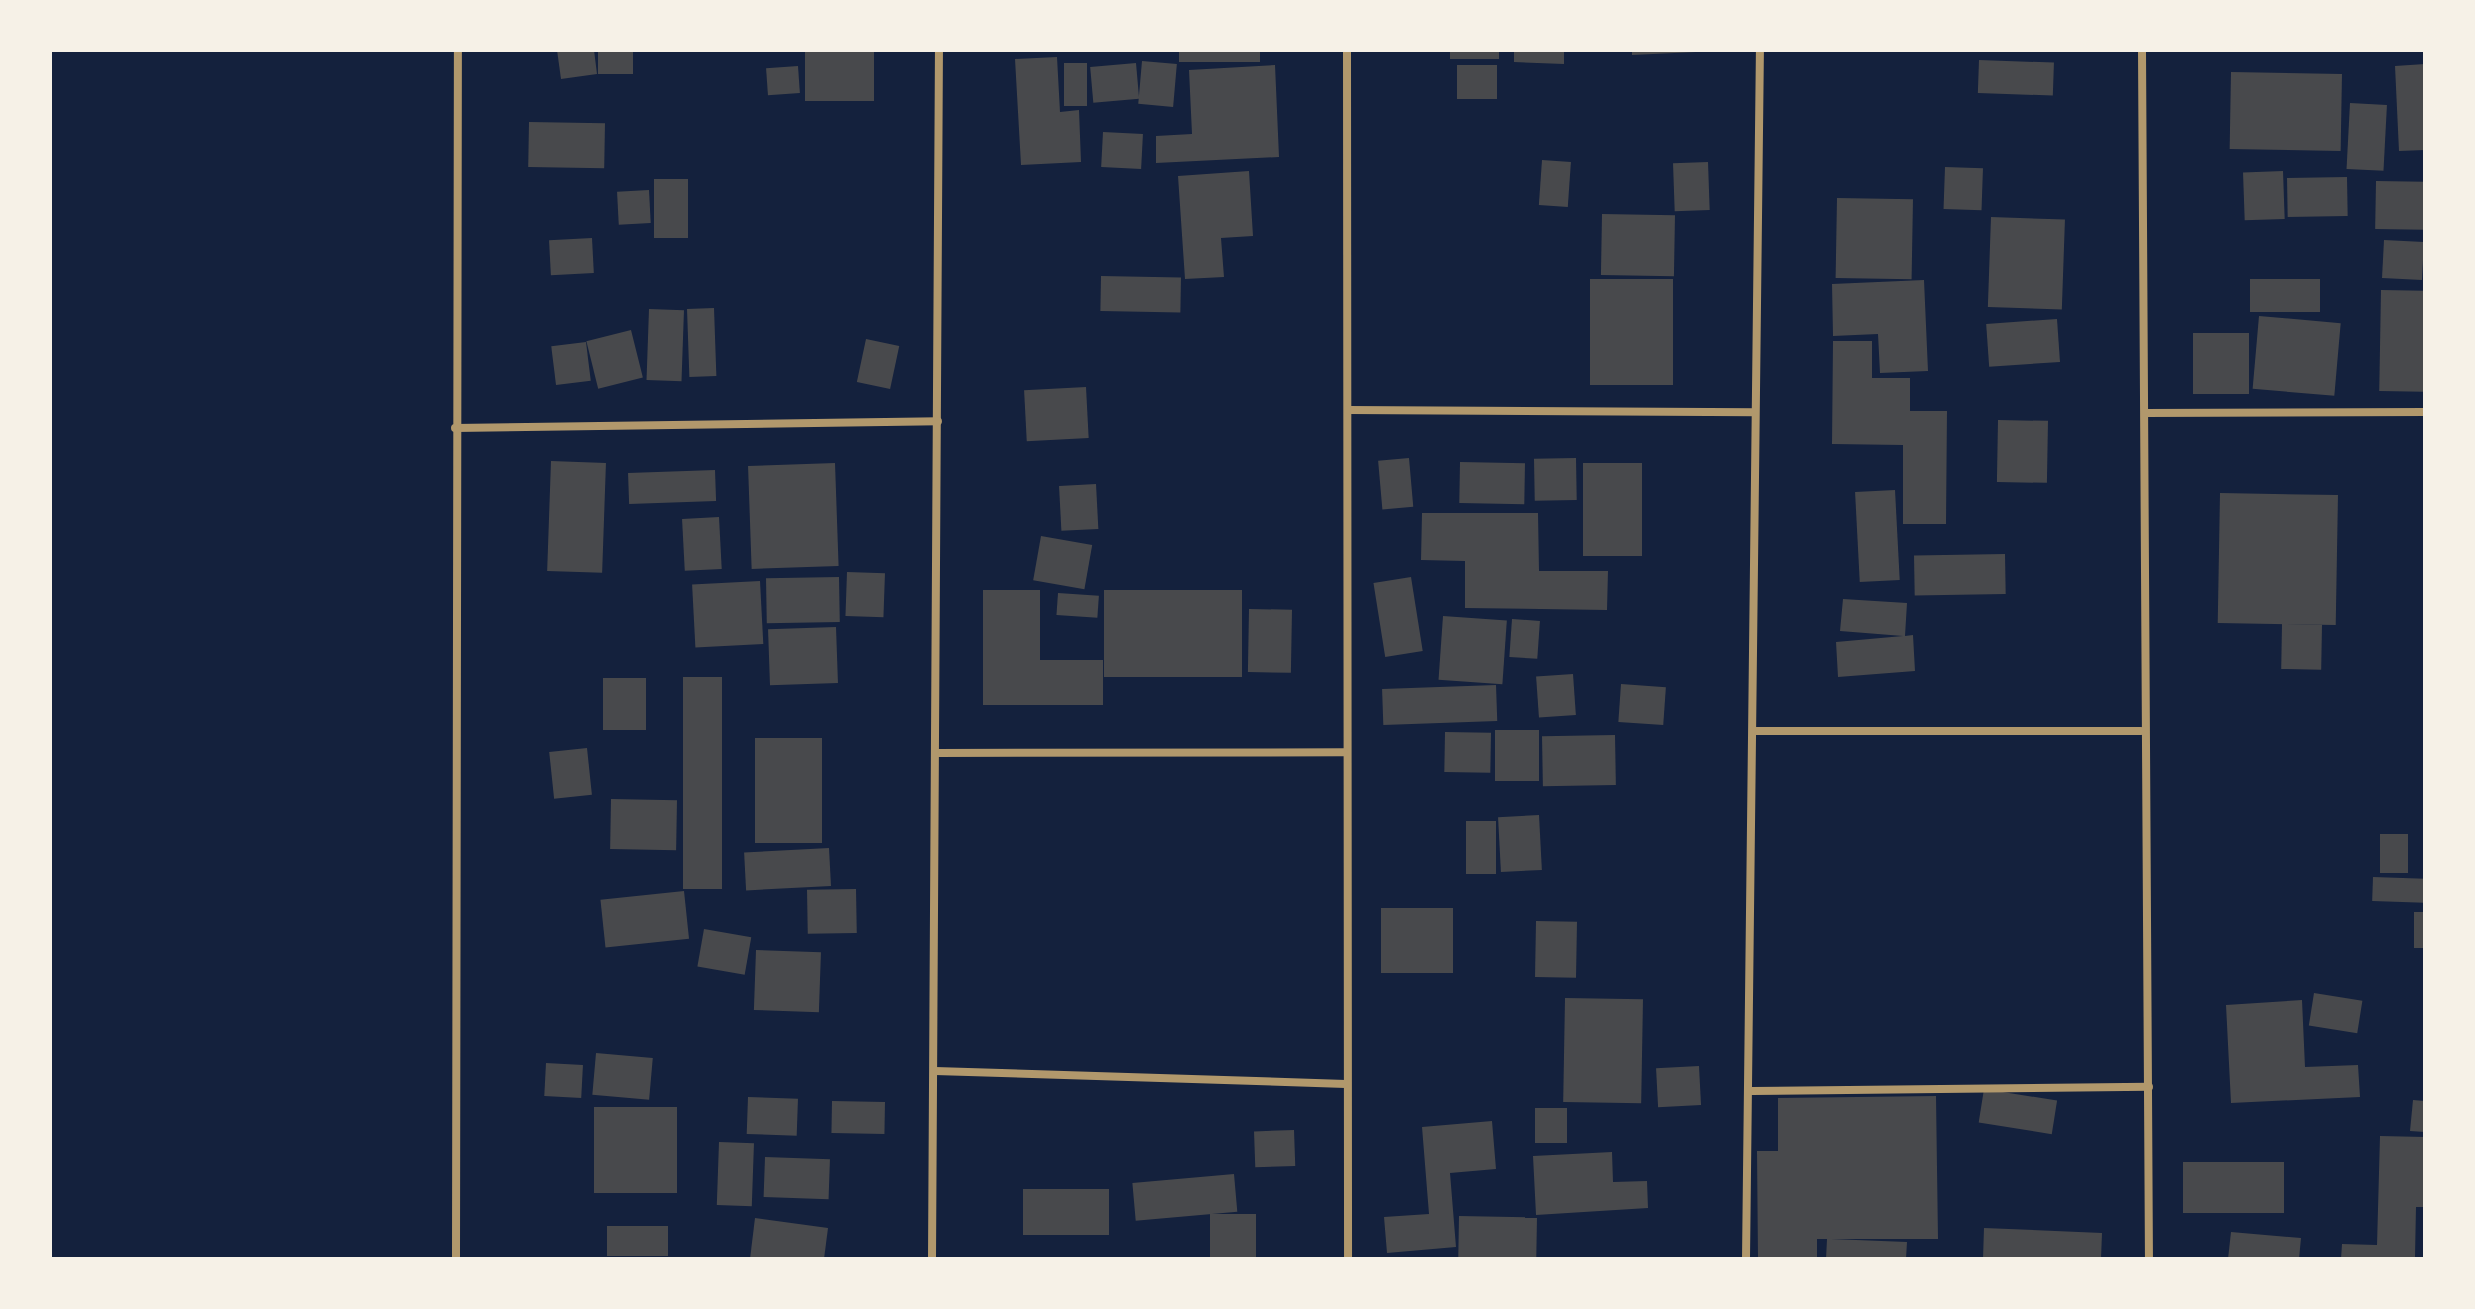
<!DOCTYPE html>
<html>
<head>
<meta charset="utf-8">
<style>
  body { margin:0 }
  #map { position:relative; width:2475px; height:1309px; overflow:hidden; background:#14213d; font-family:Manrope,sans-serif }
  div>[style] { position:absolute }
  .building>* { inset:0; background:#48494c; transform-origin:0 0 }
  .minor>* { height:8px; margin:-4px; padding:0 4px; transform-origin:4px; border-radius:4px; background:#b1986c }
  span { translate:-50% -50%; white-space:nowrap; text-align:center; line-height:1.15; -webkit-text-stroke:8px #f6f1e7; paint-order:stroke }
  .frame { position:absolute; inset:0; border:52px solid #f6f1e7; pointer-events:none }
</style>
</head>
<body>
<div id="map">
  <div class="building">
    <i style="clip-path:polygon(557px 50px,594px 50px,597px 74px,561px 79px)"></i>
    <i style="left:598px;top:50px;width:35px;height:24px"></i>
    <i style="left:805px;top:50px;width:69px;height:51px"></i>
    <i style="left:1179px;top:50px;width:81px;height:12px"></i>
    <i style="left:1450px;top:50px;width:49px;height:9px"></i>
    <i style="clip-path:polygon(1514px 50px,1564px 50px,1564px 64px,1514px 62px)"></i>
    <i style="clip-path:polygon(1632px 50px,1696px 50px,1696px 52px,1632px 55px)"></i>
    <i style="clip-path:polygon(1057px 57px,1060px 112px,1079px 110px,1081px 162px,1021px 165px,1015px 59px)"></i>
    <i style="left:1979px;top:60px;width:75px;height:33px;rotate:2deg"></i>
    <i style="left:1142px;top:61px;width:35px;height:43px;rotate:5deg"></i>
    <i style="left:1064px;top:63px;width:23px;height:43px"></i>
    <i style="left:1136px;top:63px;width:36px;height:46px;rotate:85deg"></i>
    <i style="clip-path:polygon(2425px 64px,2425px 150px,2399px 151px,2395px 66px)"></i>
    <i style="clip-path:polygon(1275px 65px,1279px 157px,1156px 163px,1156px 136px,1192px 134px,1189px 70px)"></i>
    <i style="left:1457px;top:65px;width:40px;height:34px"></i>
    <i style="left:798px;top:66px;width:27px;height:32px;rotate:86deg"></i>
    <i style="left:2231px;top:72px;width:111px;height:77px;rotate:1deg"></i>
    <i style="left:2350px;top:103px;width:37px;height:66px;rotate:3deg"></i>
    <i style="left:529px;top:122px;width:76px;height:45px;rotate:1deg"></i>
    <i style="left:1103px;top:132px;width:40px;height:35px;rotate:3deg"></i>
    <i style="left:1542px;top:160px;width:29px;height:45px;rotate:4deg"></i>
    <i style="left:1708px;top:162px;width:48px;height:35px;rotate:88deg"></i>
    <i style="left:1945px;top:167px;width:38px;height:42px;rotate:2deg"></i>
    <i style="clip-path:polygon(1249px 171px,1253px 236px,1221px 238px,1224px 277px,1185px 279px,1178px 176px)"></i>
    <i style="left:2283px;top:171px;width:48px;height:40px;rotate:88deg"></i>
    <i style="left:2347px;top:177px;width:39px;height:60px;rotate:89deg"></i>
    <i style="left:654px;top:179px;width:34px;height:59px"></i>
    <i style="left:2376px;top:181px;width:49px;height:48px;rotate:1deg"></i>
    <i style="left:649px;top:190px;width:33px;height:32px;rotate:87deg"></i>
    <i style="left:1837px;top:198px;width:76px;height:80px;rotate:1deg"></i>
    <i style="left:1602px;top:214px;width:73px;height:61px;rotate:1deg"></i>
    <i style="left:1991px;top:217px;width:74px;height:90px;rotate:2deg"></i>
    <i style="left:592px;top:238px;width:35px;height:43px;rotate:87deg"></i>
    <i style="left:2384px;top:240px;width:40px;height:38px;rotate:3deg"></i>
    <i style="left:1101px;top:276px;width:80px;height:35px;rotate:1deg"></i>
    <i style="left:1590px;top:279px;width:83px;height:106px"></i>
    <i style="left:2250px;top:279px;width:70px;height:33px"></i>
    <i style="clip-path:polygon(1924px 280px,1928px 371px,1880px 373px,1878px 334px,1833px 336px,1832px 284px)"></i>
    <i style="left:2381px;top:290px;width:44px;height:101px;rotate:1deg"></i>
    <i style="left:714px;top:308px;width:68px;height:27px;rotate:88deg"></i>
    <i style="left:649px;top:309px;width:35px;height:71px;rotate:2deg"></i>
    <i style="left:2259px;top:316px;width:82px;height:73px;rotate:5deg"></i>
    <i style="left:2057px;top:319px;width:43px;height:71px;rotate:86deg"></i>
    <i style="left:631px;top:330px;width:49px;height:46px;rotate:76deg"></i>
    <i style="left:2193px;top:333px;width:56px;height:61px"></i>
    <i style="left:866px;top:339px;width:34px;height:44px;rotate:12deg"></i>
    <i style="clip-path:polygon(1833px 341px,1872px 341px,1872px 378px,1910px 378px,1910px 411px,1947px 411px,1946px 524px,1903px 524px,1903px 445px,1832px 444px)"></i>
    <i style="left:586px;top:342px;width:39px;height:35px;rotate:83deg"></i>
    <i style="left:1086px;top:387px;width:51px;height:62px;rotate:87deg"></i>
    <i style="left:1998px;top:420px;width:50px;height:62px;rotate:1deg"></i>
    <i style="left:1409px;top:458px;width:49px;height:31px;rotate:85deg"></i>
    <i style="left:1576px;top:458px;width:42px;height:42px;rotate:89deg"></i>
    <i style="left:551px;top:461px;width:55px;height:110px;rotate:2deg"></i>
    <i style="left:1460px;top:462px;width:65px;height:41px;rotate:1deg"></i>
    <i style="left:835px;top:463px;width:103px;height:87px;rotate:88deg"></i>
    <i style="left:1583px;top:463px;width:59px;height:93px"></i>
    <i style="left:715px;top:470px;width:31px;height:87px;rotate:88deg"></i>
    <i style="left:1096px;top:484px;width:45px;height:37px;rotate:87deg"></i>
    <i style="left:1895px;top:490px;width:90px;height:40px;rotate:87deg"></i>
    <i style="left:2220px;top:493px;width:118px;height:130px;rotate:1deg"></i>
    <i style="clip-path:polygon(1422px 513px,1538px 513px,1539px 571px,1608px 571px,1607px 610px,1465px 608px,1465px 561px,1421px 560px)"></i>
    <i style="left:719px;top:517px;width:52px;height:37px;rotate:87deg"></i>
    <i style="left:1041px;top:536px;width:52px;height:45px;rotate:10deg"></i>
    <i style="left:2005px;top:554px;width:40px;height:91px;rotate:89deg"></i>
    <i style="left:847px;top:572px;width:38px;height:44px;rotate:2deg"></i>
    <i style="left:839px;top:577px;width:45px;height:73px;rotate:89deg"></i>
    <i style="left:1411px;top:577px;width:75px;height:38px;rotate:81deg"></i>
    <i style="left:760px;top:581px;width:63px;height:68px;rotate:87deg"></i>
    <i style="clip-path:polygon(983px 590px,1040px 590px,1040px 660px,1103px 660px,1103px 705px,983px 705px)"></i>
    <i style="left:1104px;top:590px;width:138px;height:87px"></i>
    <i style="left:1058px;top:593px;width:41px;height:22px;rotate:4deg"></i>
    <i style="clip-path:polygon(1843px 599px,1907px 603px,1905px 636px,1913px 635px,1915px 671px,1838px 677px,1836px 642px,1903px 636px,1840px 631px)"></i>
    <i style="left:1249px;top:609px;width:43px;height:63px;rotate:1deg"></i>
    <i style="left:1443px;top:616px;width:64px;height:64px;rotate:4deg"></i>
    <i style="left:1512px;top:619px;width:28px;height:38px;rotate:4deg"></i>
    <i style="left:2282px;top:624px;width:40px;height:45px;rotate:1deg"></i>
    <i style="left:836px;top:627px;width:56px;height:68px;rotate:88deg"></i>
    <i style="left:1573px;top:674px;width:41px;height:37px;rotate:86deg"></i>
    <i style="left:683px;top:677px;width:39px;height:212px"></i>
    <i style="left:603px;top:678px;width:43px;height:52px"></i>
    <i style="left:1621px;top:684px;width:45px;height:38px;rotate:4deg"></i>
    <i style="left:1496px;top:685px;width:36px;height:114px;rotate:88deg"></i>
    <i style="left:1495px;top:730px;width:44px;height:51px"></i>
    <i style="left:1445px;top:732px;width:46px;height:40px;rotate:1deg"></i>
    <i style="left:1615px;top:735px;width:50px;height:73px;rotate:89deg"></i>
    <i style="left:755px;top:738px;width:67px;height:105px"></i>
    <i style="left:587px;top:748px;width:47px;height:38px;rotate:84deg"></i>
    <i style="left:611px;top:799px;width:66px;height:50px;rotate:1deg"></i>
    <i style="left:1539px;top:815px;width:55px;height:41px;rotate:87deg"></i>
    <i style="left:1466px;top:821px;width:30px;height:53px"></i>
    <i style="left:2380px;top:834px;width:28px;height:39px"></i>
    <i style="left:829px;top:848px;width:38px;height:85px;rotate:87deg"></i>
    <i style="left:2373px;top:877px;width:52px;height:24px;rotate:2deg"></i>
    <i style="left:856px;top:889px;width:44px;height:49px;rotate:89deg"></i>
    <i style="left:684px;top:891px;width:48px;height:84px;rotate:84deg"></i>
    <i style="left:1381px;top:908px;width:72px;height:65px"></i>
    <i style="left:2425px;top:912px;width:36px;height:11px;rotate:90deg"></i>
    <i style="left:1536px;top:921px;width:41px;height:56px;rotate:1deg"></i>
    <i style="left:704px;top:929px;width:48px;height:38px;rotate:10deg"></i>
    <i style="left:756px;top:950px;width:65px;height:60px;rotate:2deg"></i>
    <i style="left:2314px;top:993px;width:49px;height:33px;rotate:9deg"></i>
    <i style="left:1565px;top:998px;width:78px;height:104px;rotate:1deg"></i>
    <i style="clip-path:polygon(2302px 1000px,2305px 1067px,2358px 1065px,2360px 1097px,2231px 1103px,2226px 1005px)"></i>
    <i style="left:596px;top:1053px;width:57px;height:42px;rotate:5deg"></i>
    <i style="left:546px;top:1063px;width:37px;height:33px;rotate:3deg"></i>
    <i style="left:1699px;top:1066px;width:39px;height:43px;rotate:87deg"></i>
    <i style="left:1984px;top:1089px;width:74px;height:34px;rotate:9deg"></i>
    <i style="clip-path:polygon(1936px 1096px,1938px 1239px,1831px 1239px,1907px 1242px,1906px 1259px,1826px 1259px,1827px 1239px,1817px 1239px,1817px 1259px,1758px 1259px,1757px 1151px,1778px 1151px,1778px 1098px)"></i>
    <i style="left:748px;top:1097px;width:50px;height:37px;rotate:2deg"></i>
    <i style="clip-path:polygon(2413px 1100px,2425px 1101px,2425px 1132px,2410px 1131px)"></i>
    <i style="left:832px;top:1101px;width:53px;height:32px;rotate:1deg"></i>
    <i style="left:594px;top:1107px;width:83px;height:86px"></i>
    <i style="left:1535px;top:1108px;width:32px;height:35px"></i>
    <i style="clip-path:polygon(1492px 1121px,1496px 1169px,1450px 1173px,1456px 1247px,1387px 1253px,1384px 1217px,1429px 1214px,1422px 1127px)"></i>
    <i style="left:1294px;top:1130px;width:36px;height:40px;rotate:88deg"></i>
    <i style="clip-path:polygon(2380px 1136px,2425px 1137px,2425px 1207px,2416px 1207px,2415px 1257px,2341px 1259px,2342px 1244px,2377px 1245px)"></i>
    <i style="left:719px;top:1142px;width:35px;height:63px;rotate:2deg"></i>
    <i style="clip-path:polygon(1612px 1152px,1613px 1182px,1647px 1181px,1648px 1208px,1536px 1215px,1533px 1156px)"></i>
    <i style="left:765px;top:1157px;width:65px;height:40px;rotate:2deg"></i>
    <i style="left:2183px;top:1162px;width:101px;height:51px"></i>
    <i style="left:1234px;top:1174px;width:38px;height:102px;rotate:85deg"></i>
    <i style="left:1109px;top:1189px;width:46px;height:86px;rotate:90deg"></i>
    <i style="left:1210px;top:1214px;width:46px;height:45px"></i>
    <i style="left:1459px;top:1216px;width:78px;height:43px;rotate:1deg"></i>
    <i style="clip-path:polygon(755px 1218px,828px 1228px,824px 1259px,750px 1259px)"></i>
    <i style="left:607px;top:1226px;width:61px;height:30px"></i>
    <i style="clip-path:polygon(1984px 1228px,2102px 1233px,2101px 1259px,1983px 1259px)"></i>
    <i style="clip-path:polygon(2231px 1232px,2301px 1238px,2299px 1259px,2228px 1259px)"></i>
  </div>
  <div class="minor">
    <i style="left:1347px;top:50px;width:1209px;rotate:89.95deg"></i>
    <i style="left:2142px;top:50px;width:1209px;rotate:89.67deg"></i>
    <i style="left:1348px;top:410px;width:407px;rotate:0.3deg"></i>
    <i style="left:2145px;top:413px;width:280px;rotate:-0.2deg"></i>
    <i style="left:455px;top:428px;width:483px;rotate:-0.8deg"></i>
    <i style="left:1756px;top:731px;width:385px"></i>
    <i style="left:937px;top:753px;width:407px;rotate:-0.1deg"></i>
    <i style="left:935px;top:1071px;width:411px;rotate:1.8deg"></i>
    <i style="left:1752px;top:1091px;width:397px;rotate:-0.6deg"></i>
    <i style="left:456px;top:1259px;width:1209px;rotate:-89.91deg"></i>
    <i style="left:932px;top:1259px;width:1209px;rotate:-89.67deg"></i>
    <i style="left:1746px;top:1259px;width:1209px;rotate:-89.34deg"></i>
  </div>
  <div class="frame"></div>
</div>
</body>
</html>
